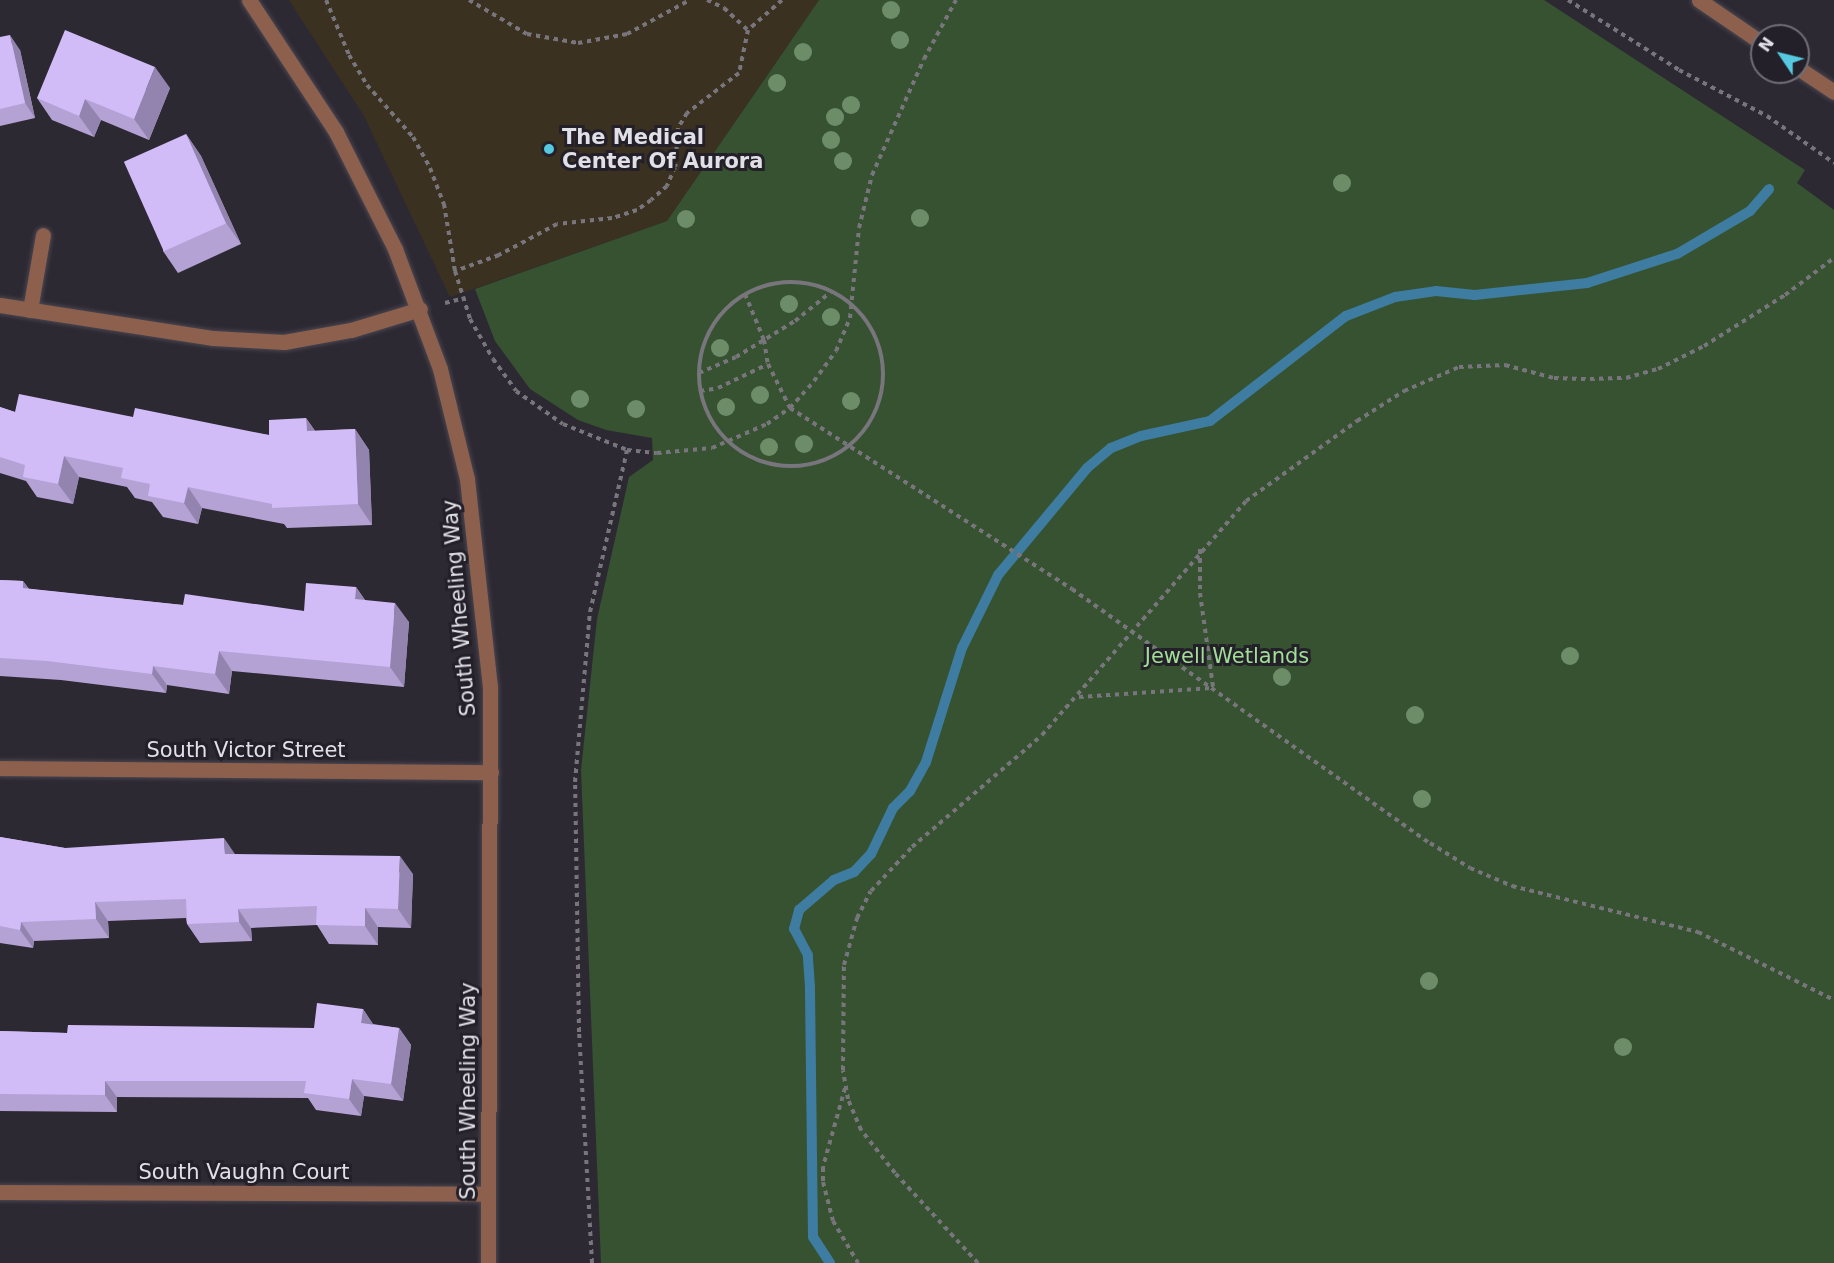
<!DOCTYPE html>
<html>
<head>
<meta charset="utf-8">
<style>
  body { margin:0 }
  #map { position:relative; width:1834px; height:1263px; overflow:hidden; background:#2d2933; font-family:"DejaVu Sans",sans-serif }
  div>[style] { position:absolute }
  .medical>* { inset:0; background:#3b3121 }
  .green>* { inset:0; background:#365231 }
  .stream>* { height:10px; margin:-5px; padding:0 5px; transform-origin:5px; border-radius:5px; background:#3e7da1 }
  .path>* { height:4px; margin-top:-2px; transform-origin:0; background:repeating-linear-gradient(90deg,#78757d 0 4.5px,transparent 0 9px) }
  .path>.ring { margin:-2px; padding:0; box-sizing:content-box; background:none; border:4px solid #78757d; border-radius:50% }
  .roads { filter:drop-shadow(0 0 2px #4a4650) drop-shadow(0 0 2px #4a4650) }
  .minor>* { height:15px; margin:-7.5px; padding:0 7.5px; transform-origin:7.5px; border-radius:7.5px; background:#8d604d }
  .tertiary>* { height:15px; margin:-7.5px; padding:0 7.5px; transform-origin:7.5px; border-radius:7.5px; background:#8d604d }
  .trees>* { width:18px; height:18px; margin:-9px; border-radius:50%; background:#6d8d69 }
  .wall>* { inset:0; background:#b4a2d5 }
  .shaded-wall>* { inset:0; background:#9284ae }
  .building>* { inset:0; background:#d1bcf8; transform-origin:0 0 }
  .dots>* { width:16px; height:16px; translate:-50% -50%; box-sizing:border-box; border:3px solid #232029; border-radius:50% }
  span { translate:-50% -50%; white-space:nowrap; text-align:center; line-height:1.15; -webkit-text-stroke:6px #232029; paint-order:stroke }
  .poi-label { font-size:21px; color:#e2e0e7; font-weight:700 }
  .left { translate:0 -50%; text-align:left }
  .street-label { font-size:21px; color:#e2e0e7 }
  .park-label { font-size:21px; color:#a1de96 }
  .north { position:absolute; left:1750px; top:24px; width:60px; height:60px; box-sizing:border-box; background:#232029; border:2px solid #6f6d75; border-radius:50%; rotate:305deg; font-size:16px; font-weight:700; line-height:24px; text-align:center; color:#e2e0e7 }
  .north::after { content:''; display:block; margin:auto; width:21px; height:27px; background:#56c9e0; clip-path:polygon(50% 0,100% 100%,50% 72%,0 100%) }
</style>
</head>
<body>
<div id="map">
  <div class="medical">
    <i style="clip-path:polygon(289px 0,819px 0,667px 221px,450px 297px,364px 116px)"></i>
  </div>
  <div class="green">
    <i style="clip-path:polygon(819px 0,1544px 0,1805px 170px,1797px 183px,1834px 210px,1834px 1263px,601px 1263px,581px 770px,597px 619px,629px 477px,653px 460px,652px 438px,606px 430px,578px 420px,530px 389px,495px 341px,475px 289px,667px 221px)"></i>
  </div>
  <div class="stream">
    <i style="left:830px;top:1263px;width:31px;rotate:-123deg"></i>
    <i style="left:813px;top:1237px;width:250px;rotate:-90.7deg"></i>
    <i style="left:810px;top:987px;width:32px;rotate:-94deg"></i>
    <i style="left:808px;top:955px;width:30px;rotate:-118deg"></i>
    <i style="left:794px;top:929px;width:20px;rotate:-75deg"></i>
    <i style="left:799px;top:910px;width:46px;rotate:-40.6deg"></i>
    <i style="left:834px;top:880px;width:22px;rotate:-22deg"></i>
    <i style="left:854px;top:872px;width:25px;rotate:-47deg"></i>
    <i style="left:871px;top:854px;width:51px;rotate:-64.4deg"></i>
    <i style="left:893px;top:808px;width:24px;rotate:-45deg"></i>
    <i style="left:910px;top:791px;width:33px;rotate:-61deg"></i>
    <i style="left:926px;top:762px;width:120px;rotate:-72.5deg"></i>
    <i style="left:962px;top:648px;width:81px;rotate:-63.7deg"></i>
    <i style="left:998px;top:575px;width:139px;rotate:-50.2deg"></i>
    <i style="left:1087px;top:468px;width:31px;rotate:-40deg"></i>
    <i style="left:1111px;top:448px;width:32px;rotate:-22deg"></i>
    <i style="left:1141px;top:436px;width:71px;rotate:-12.3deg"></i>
    <i style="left:1210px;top:421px;width:172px;rotate:-37.7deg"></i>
    <i style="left:1346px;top:316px;width:53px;rotate:-21.2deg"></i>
    <i style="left:1395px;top:297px;width:41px;rotate:-8.3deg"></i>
    <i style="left:1436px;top:291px;width:39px;rotate:6deg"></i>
    <i style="left:1475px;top:295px;width:113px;rotate:-6.1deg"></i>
    <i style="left:1587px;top:283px;width:95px;rotate:-17.9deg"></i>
    <i style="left:1677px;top:254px;width:85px;rotate:-30.5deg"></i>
    <i style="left:1750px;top:211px;width:29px;rotate:-49deg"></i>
  </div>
  <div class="path">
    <i style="left:326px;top:0;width:60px;rotate:67.3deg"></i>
    <i style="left:349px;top:55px;width:35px;rotate:59deg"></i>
    <i style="left:367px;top:85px;width:69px;rotate:48.5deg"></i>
    <i style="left:413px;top:137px;width:35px;rotate:61deg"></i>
    <i style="left:430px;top:168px;width:39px;rotate:69deg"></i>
    <i style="left:444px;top:204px;width:68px;rotate:80.7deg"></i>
    <i style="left:469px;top:0;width:67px;rotate:30.4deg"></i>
    <i style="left:527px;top:34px;width:52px;rotate:10deg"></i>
    <i style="left:578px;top:43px;width:50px;rotate:-10.4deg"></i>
    <i style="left:627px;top:34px;width:72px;rotate:-28.4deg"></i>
    <i style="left:707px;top:0;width:19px;rotate:25deg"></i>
    <i style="left:724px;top:8px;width:33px;rotate:43deg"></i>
    <i style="left:782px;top:0;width:45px;rotate:138.6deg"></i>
    <i style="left:748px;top:30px;width:44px;rotate:101.8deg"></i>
    <i style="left:739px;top:73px;width:66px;rotate:142.4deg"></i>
    <i style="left:687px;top:113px;width:17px;rotate:121deg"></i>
    <i style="left:678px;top:128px;width:39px;rotate:94deg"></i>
    <i style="left:675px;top:167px;width:21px;rotate:113deg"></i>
    <i style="left:667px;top:186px;width:21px;rotate:139deg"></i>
    <i style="left:651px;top:200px;width:17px;rotate:144deg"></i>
    <i style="left:637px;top:210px;width:26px;rotate:162deg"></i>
    <i style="left:612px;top:218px;width:55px;rotate:173.8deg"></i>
    <i style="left:557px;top:224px;width:66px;rotate:151.9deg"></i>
    <i style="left:499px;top:255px;width:47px;rotate:160deg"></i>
    <i style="left:455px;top:271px;width:50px;rotate:72.6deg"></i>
    <i style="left:470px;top:319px;width:46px;rotate:60.1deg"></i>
    <i style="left:493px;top:359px;width:39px;rotate:54deg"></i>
    <i style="left:516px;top:391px;width:57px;rotate:35.1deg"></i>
    <i style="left:563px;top:424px;width:69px;rotate:22.1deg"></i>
    <i style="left:627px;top:450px;width:30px;rotate:6deg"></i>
    <i style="left:657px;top:453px;width:55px;rotate:-5.2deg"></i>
    <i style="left:712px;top:448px;width:60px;rotate:-23.6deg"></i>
    <i style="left:767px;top:424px;width:28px;rotate:-35deg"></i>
    <i style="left:790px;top:408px;width:36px;rotate:-48deg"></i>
    <i style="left:814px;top:381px;width:37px;rotate:-54deg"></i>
    <i style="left:836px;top:351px;width:36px;rotate:-67deg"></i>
    <i style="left:850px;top:318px;width:90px;rotate:-84.3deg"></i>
    <i style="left:859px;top:228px;width:55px;rotate:-76.2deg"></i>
    <i style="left:872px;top:175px;width:127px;rotate:-65.9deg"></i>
    <i style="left:924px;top:59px;width:67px;rotate:-61.5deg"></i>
    <i style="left:1568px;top:0;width:131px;rotate:32.2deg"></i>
    <i style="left:1679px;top:70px;width:99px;rotate:27.6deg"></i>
    <i style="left:1767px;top:116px;width:82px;rotate:35deg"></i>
    <i class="ring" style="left:699px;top:282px;width:180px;height:180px"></i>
    <i style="left:745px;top:294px;width:50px;rotate:67.6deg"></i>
    <i style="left:764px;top:340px;width:24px;rotate:81deg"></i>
    <i style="left:768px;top:364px;width:49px;rotate:63.4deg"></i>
    <i style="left:790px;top:408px;width:335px;rotate:32.7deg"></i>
    <i style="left:1072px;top:589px;width:439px;rotate:35.4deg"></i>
    <i style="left:1430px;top:843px;width:47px;rotate:32deg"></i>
    <i style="left:1470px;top:868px;width:46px;rotate:23.2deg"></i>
    <i style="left:1512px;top:886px;width:192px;rotate:13.9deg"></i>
    <i style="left:1698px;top:932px;width:152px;rotate:26.6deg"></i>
    <i style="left:445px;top:303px;width:21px;rotate:-14deg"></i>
    <i style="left:699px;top:373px;width:40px;rotate:-23.4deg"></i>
    <i style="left:736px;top:357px;width:69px;rotate:-31.4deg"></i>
    <i style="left:795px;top:321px;width:48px;rotate:-39deg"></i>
    <i style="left:700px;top:391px;width:18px;rotate:-9deg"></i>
    <i style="left:718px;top:388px;width:55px;rotate:-25.6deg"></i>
    <i style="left:1200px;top:549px;width:44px;rotate:90deg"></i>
    <i style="left:1200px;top:593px;width:95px;rotate:82.1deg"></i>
    <i style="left:1079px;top:697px;width:133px;rotate:-3.9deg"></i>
    <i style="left:845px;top:1088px;width:82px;rotate:105.6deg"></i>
    <i style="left:823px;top:1167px;width:15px;rotate:90deg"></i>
    <i style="left:823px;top:1182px;width:40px;rotate:75.6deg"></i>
    <i style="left:833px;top:1221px;width:49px;rotate:59.2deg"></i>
    <i style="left:592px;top:1263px;width:231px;rotate:-93.2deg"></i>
    <i style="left:579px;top:1032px;width:250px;rotate:-90.9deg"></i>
    <i style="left:575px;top:782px;width:171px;rotate:-85deg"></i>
    <i style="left:590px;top:612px;width:166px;rotate:-77.1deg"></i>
    <i style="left:978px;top:1263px;width:122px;rotate:-132.7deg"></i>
    <i style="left:895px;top:1173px;width:55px;rotate:-128.3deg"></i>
    <i style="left:861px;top:1130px;width:34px;rotate:-113deg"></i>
    <i style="left:848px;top:1099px;width:29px;rotate:-100deg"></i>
    <i style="left:843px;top:1070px;width:105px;rotate:-89.5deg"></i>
    <i style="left:844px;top:965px;width:49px;rotate:-74.5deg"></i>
    <i style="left:857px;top:918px;width:30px;rotate:-63deg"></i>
    <i style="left:871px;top:891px;width:60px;rotate:-47deg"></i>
    <i style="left:912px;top:847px;width:172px;rotate:-40.7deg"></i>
    <i style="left:1042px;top:735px;width:310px;rotate:-48.9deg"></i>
    <i style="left:1246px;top:501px;width:137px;rotate:-35.8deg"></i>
    <i style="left:1357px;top:421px;width:56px;rotate:-32.6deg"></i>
    <i style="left:1404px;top:391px;width:60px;rotate:-23.6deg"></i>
    <i style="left:1459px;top:367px;width:46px;rotate:-2.5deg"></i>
    <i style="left:1505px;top:365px;width:51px;rotate:14.9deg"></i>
    <i style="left:1554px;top:378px;width:36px;rotate:2deg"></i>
    <i style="left:1590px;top:379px;width:36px;rotate:-2deg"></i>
    <i style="left:1626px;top:378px;width:33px;rotate:-16deg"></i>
    <i style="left:1658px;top:369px;width:51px;rotate:-26.6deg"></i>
    <i style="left:1704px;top:346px;width:96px;rotate:-32.2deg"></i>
    <i style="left:1785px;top:295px;width:61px;rotate:-37.1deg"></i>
  </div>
  <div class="roads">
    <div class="minor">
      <i style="left:0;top:305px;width:216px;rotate:8.8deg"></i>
      <i style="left:213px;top:338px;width:71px;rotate:3.2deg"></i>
      <i style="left:284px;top:342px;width:68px;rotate:-10.2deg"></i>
      <i style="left:351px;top:330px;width:72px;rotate:-16.9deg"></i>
      <i style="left:30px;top:310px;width:76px;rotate:-80.2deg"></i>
      <i style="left:0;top:768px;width:491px;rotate:0.5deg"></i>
      <i style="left:0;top:1192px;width:488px;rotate:0.2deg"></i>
    </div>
    <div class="tertiary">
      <i style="left:249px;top:0;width:158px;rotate:56.6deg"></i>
      <i style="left:336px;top:132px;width:131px;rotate:63.2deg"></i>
      <i style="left:395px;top:249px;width:128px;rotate:69.4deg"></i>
      <i style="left:440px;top:369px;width:113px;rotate:76.2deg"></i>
      <i style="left:467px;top:479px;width:209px;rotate:83.7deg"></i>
      <i style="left:490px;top:687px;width:576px;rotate:90.2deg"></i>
      <i style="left:1699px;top:0;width:76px;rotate:34.3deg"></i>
      <i style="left:1798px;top:68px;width:43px;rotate:33.7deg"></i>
    </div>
  </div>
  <div class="trees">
    <i style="left:891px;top:10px"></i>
    <i style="left:900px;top:40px"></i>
    <i style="left:803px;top:52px"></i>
    <i style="left:777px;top:83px"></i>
    <i style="left:851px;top:105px"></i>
    <i style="left:835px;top:117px"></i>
    <i style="left:831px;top:140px"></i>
    <i style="left:843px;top:161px"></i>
    <i style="left:1342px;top:183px"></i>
    <i style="left:920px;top:218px"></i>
    <i style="left:686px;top:219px"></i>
    <i style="left:789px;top:304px"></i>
    <i style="left:831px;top:317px"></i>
    <i style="left:720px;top:348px"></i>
    <i style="left:760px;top:395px"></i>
    <i style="left:580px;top:399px"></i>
    <i style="left:851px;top:401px"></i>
    <i style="left:726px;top:407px"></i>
    <i style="left:636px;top:409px"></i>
    <i style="left:804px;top:444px"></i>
    <i style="left:769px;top:447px"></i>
    <i style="left:1570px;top:656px"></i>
    <i style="left:1282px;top:677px"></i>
    <i style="left:1415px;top:715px"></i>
    <i style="left:1422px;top:799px"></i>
    <i style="left:1429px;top:981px"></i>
    <i style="left:1623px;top:1047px"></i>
  </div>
  <div class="wall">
    <i style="clip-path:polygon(0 37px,20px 50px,35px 118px,0 126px)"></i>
    <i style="clip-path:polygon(170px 88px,149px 140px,101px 120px,94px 137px,52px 120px,37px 98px)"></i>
    <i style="clip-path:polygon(186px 134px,201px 156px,241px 244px,178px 273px,163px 251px)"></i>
    <i style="clip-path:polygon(0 407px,15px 412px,133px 417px,269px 435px,306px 418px,315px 431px,355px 429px,369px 450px,372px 525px,287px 528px,284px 524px,202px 508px,198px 524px,163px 517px,152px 502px,135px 498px,127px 487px,79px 477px,73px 504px,37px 497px,26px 481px,0 473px)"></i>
    <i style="clip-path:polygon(0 580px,23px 581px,29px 589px,183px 605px,304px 611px,356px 587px,365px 600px,409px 622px,404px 687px,232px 671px,229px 694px,167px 685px,166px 693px,61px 680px,0 676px)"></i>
    <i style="clip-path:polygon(0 837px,65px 848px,235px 854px,413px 874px,411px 928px,378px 927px,378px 945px,329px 944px,317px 925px,251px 928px,252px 941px,200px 943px,187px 924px,186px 918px,108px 921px,109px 938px,34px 941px,33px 948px,0 943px)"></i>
    <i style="clip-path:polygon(363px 1009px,373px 1024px,399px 1028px,411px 1045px,403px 1101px,364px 1096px,361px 1116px,316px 1110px,308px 1098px,117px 1097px,117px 1112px,0 1111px,0 1031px,67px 1033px,314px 1028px)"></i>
  </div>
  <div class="shaded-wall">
    <i style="clip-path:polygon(10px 35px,20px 50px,35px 118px,25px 103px)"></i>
    <i style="clip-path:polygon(155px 67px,170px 88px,149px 140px,134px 119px)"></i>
    <i style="clip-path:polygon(85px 99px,101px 120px,94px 137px,79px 116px)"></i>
    <i style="clip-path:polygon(186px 134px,201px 156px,241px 244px,226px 223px)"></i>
    <i style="clip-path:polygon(306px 418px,321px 439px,307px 431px)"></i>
    <i style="clip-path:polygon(355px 429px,369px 450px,372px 525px,358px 504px)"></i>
    <i style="clip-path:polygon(64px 456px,79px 477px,73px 504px,58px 484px)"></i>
    <i style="clip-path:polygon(188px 487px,202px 508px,198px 524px,184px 503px)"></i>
    <i style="clip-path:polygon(23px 581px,37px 601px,23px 588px)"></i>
    <i style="clip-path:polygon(356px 587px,369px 606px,355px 599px)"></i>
    <i style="clip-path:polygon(395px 603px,409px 622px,404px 687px,390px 667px)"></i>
    <i style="clip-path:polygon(219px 651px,232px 671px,229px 694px,215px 674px)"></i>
    <i style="clip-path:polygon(153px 666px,167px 685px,166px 693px,152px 674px)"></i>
    <i style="clip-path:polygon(224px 838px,237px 857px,225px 854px)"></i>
    <i style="clip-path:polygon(400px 856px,413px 874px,411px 928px,398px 909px)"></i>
    <i style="clip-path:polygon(95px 902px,108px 921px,109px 938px,96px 919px)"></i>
    <i style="clip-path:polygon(365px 908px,378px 927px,378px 945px,365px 926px)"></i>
    <i style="clip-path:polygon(238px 909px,251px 928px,252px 941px,239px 922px)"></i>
    <i style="clip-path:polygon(21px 922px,34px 941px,33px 948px,20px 930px)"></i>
    <i style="clip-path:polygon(363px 1009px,374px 1026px,361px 1023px)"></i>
    <i style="clip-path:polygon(399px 1028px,411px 1045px,403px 1101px,391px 1084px)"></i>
    <i style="clip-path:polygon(352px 1079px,364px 1096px,361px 1116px,349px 1099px)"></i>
    <i style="clip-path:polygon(105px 1081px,117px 1097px,117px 1112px,105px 1095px)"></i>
  </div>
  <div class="building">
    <i style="clip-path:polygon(65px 30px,155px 67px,134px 119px,85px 99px,79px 116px,37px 98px)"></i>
    <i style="clip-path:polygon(10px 35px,25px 103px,0 109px,0 37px)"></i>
    <i style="left:186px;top:134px;width:98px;height:68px;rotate:66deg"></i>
    <i style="clip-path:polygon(19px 394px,133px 417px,135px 408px,269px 435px,269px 420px,306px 418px,307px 431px,355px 429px,358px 504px,272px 508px,272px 504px,188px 487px,184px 503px,148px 496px,150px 484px,121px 478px,123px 468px,64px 456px,58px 484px,23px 477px,25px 465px,0 457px,0 407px,15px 412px)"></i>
    <i style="clip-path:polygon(0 580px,23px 581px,23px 588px,183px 605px,185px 594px,304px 611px,306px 583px,356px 587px,355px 599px,395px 603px,390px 667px,219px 651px,215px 674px,153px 666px,152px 674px,47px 661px,0 658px)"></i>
    <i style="clip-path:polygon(0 837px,65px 848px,224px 838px,225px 854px,400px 856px,398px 909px,365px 908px,365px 926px,316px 925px,317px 906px,238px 909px,239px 922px,187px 924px,186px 899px,95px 902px,96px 919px,21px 922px,20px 930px,0 926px)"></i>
    <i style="clip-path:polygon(317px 1003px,363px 1009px,361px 1023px,399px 1028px,391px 1084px,352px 1079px,349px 1099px,304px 1093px,306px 1081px,105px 1081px,105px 1095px,0 1094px,0 1031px,67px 1033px,68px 1025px,314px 1028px)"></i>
  </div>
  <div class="dots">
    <i style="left:549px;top:149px;background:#56c9e0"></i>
  </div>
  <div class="poi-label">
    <span class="left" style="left:562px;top:149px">The Medical<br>Center Of Aurora</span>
  </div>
  <div class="street-label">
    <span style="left:459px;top:608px;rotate:-95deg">South Wheeling Way</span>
    <span style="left:246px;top:750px">South Victor Street</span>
    <span style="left:468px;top:1091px;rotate:-90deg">South Wheeling Way</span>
    <span style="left:244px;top:1172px">South Vaughn Court</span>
  </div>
  <div class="park-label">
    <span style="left:1227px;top:656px">Jewell Wetlands</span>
  </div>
  <div class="north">N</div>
</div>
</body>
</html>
